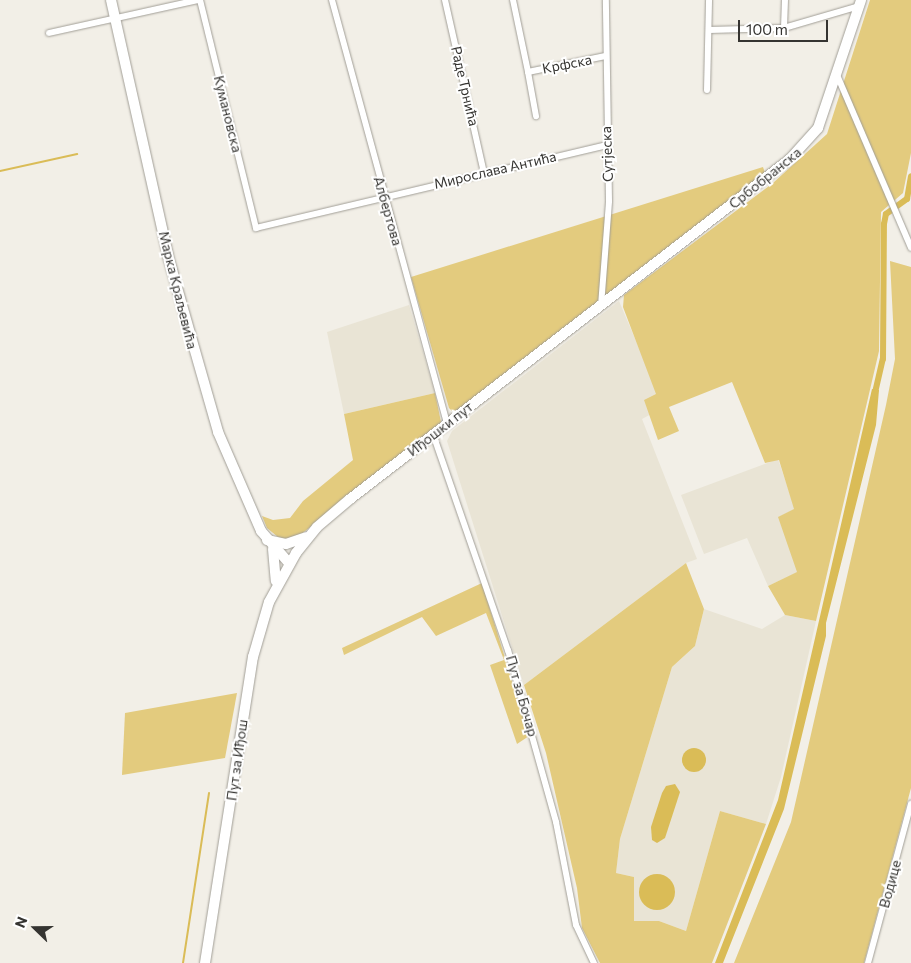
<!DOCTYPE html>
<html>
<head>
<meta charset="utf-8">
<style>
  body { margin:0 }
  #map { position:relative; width:911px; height:963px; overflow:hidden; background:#f2efe7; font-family:Commissioner,sans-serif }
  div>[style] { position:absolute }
  .built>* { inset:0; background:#e9e4d5 }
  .green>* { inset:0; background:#e3cb7e }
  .water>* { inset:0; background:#dabc57 }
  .round { border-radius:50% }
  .stream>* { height:2px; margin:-1px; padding:0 1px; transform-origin:1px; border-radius:1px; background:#dabc57 }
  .canal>* { height:6px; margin:-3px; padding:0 3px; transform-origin:3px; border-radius:3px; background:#dabc57 }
  .roads { filter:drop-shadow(0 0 1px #a19e96) drop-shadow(0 0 1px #a19e96) }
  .minor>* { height:6px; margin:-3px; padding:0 3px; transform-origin:3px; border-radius:3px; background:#fff }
  .primary>* { height:10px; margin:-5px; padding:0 5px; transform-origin:5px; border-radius:5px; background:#fff }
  span { translate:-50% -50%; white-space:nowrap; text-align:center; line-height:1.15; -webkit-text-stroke:4px #fff; paint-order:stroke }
  .street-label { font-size:14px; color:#353431 }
  .north { position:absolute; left:10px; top:903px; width:50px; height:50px; -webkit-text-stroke:4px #fff; paint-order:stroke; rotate:292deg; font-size:14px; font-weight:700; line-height:20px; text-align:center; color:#353431 }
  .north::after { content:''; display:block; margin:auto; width:18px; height:22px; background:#353431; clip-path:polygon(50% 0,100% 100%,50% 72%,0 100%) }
  .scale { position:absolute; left:738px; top:20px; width:90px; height:22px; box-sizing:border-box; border:2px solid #353431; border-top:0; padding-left:6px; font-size:15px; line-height:18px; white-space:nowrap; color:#353431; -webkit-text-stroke:4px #fff; paint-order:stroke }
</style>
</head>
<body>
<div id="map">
  <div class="built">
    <i style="clip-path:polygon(619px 301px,664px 407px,642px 419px,697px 559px,686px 563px,524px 685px,447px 441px,452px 431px)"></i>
    <i style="clip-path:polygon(409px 305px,435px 393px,344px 414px,327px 332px)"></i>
    <i style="clip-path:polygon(778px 459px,795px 509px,779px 517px,798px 572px,768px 586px,747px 538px,704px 554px,681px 495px)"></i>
    <i style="clip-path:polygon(704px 609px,762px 629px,785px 615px,816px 621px,781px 777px,766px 824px,720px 811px,686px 931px,659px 921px,633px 921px,634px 877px,616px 873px,620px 839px,672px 667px,695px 646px)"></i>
  </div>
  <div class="green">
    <i style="clip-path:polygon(870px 0,911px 0,911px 153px,903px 193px,881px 212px,879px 351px,816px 621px,785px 615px,768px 586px,797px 572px,778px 517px,794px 509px,779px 460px,765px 463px,732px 382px,669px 407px,679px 431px,658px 440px,644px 400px,656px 394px,623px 307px,624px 295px,773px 183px,827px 134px)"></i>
    <i style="clip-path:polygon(763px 167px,765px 173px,458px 411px,453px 412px,449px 408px,411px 277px)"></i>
    <i style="clip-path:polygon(890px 261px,911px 267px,911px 788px,864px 963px,734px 963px,791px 822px,886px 405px,895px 359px)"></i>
    <i style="clip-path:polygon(435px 393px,441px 422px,299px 536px,284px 542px,267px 528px,262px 516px,273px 520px,290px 518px,303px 501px,353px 460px,344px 414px)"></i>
    <i style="clip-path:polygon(686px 563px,704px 609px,695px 646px,672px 667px,620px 839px,616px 873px,634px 877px,634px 921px,659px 921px,686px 931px,720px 811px,766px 824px,712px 963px,600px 963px,582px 928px,577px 888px,546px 753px,524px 685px)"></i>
    <i style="clip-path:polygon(482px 583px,529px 736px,517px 744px,490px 665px,504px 660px,486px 613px,436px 636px,422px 617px,344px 655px,342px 648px)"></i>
    <i style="clip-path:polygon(237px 693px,225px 758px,122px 775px,125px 713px)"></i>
  </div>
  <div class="water">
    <i style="clip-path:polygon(872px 389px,879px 390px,876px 425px,826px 623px,826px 636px,784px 809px,723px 963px,715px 963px,778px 800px)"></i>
    <i class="round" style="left:682px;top:748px;width:24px;height:24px"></i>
    <i style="clip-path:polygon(675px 784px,680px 792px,665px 838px,657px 843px,652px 840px,651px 827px,662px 793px,666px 786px)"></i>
    <i class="round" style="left:639px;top:874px;width:36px;height:36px"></i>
  </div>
  <div class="stream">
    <i style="left:0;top:171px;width:79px;rotate:-12.4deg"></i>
    <i style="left:183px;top:963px;width:172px;rotate:-81.3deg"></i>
  </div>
  <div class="canal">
    <i style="left:874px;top:397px;width:39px;rotate:-77deg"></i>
    <i style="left:883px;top:359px;width:135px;rotate:-89.6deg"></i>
    <i style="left:884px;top:224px;width:10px;rotate:-79deg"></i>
    <i style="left:886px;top:214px;width:26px;rotate:-36deg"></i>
    <i style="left:907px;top:199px;width:23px;rotate:-80deg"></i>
  </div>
  <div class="roads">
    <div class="minor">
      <i style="left:200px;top:0;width:235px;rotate:76.2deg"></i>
      <i style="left:256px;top:228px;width:360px;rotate:-13.3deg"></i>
      <i style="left:332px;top:0;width:437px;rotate:74.8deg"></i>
      <i style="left:445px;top:0;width:177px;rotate:77.3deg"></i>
      <i style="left:513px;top:0;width:74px;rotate:78.2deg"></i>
      <i style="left:528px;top:72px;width:79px;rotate:-11.7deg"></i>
      <i style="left:784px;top:28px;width:28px;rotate:-88deg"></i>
      <i style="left:709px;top:30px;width:75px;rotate:-1.5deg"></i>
      <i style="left:784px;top:28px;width:78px;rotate:-16.3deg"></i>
      <i style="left:49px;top:33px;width:153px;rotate:-12.5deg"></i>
      <i style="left:528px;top:72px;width:45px;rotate:79.7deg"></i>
      <i style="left:837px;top:75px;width:188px;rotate:66.8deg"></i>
      <i style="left:707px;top:90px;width:90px;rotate:-88.7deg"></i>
      <i style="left:601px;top:306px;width:105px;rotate:-85.6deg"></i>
      <i style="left:609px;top:201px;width:201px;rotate:-90.9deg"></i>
      <i style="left:433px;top:434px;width:229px;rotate:70.9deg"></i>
      <i style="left:508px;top:650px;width:179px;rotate:74.4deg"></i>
      <i style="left:556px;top:822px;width:105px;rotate:79deg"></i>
      <i style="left:576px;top:925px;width:42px;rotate:64.7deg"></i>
      <i style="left:868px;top:963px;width:165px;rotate:-74.9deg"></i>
    </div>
    <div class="primary">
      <i style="left:111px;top:0;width:262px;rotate:77.4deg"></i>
      <i style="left:168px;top:256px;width:183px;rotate:74.1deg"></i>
      <i style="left:218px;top:432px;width:108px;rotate:66.5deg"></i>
      <i style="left:261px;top:531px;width:43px;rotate:48.8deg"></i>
      <i style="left:267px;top:540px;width:19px;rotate:12deg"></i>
      <i style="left:286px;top:544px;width:21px;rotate:-19deg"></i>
      <i style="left:273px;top:549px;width:32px;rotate:85deg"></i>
      <i style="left:205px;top:963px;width:310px;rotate:-81.1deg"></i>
      <i style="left:253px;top:657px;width:57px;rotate:-73.8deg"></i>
      <i style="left:269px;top:602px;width:56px;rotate:-61.1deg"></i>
      <i style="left:296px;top:553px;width:33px;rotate:-51deg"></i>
      <i style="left:317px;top:527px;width:43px;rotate:-40.3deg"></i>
      <i style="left:350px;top:499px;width:556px;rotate:-37.69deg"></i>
      <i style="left:790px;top:159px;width:42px;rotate:-47.9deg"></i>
      <i style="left:818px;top:128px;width:135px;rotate:-71.4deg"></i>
    </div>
  </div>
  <div class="street-label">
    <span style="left:567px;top:64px;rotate:-11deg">Крфска</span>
    <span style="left:465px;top:86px;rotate:77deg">Раде Трнића</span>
    <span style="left:228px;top:114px;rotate:76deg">Кумановска</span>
    <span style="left:607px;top:154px;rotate:-92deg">Сутјеска</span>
    <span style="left:495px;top:170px;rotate:-13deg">Мирослава Антића</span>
    <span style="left:765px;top:178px;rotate:-39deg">Србобранска</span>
    <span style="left:388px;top:211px;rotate:74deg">Албертова</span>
    <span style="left:178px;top:290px;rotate:76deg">Марка Краљевића</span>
    <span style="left:440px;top:429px;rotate:-38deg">Иђошки пут</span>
    <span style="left:522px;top:696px;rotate:74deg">Пут за Бочар</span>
    <span style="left:237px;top:760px;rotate:-82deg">Пут за Иђош</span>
    <span style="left:890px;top:884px;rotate:-75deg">Водице</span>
  </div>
  <div class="north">N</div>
  <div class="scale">100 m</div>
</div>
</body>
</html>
